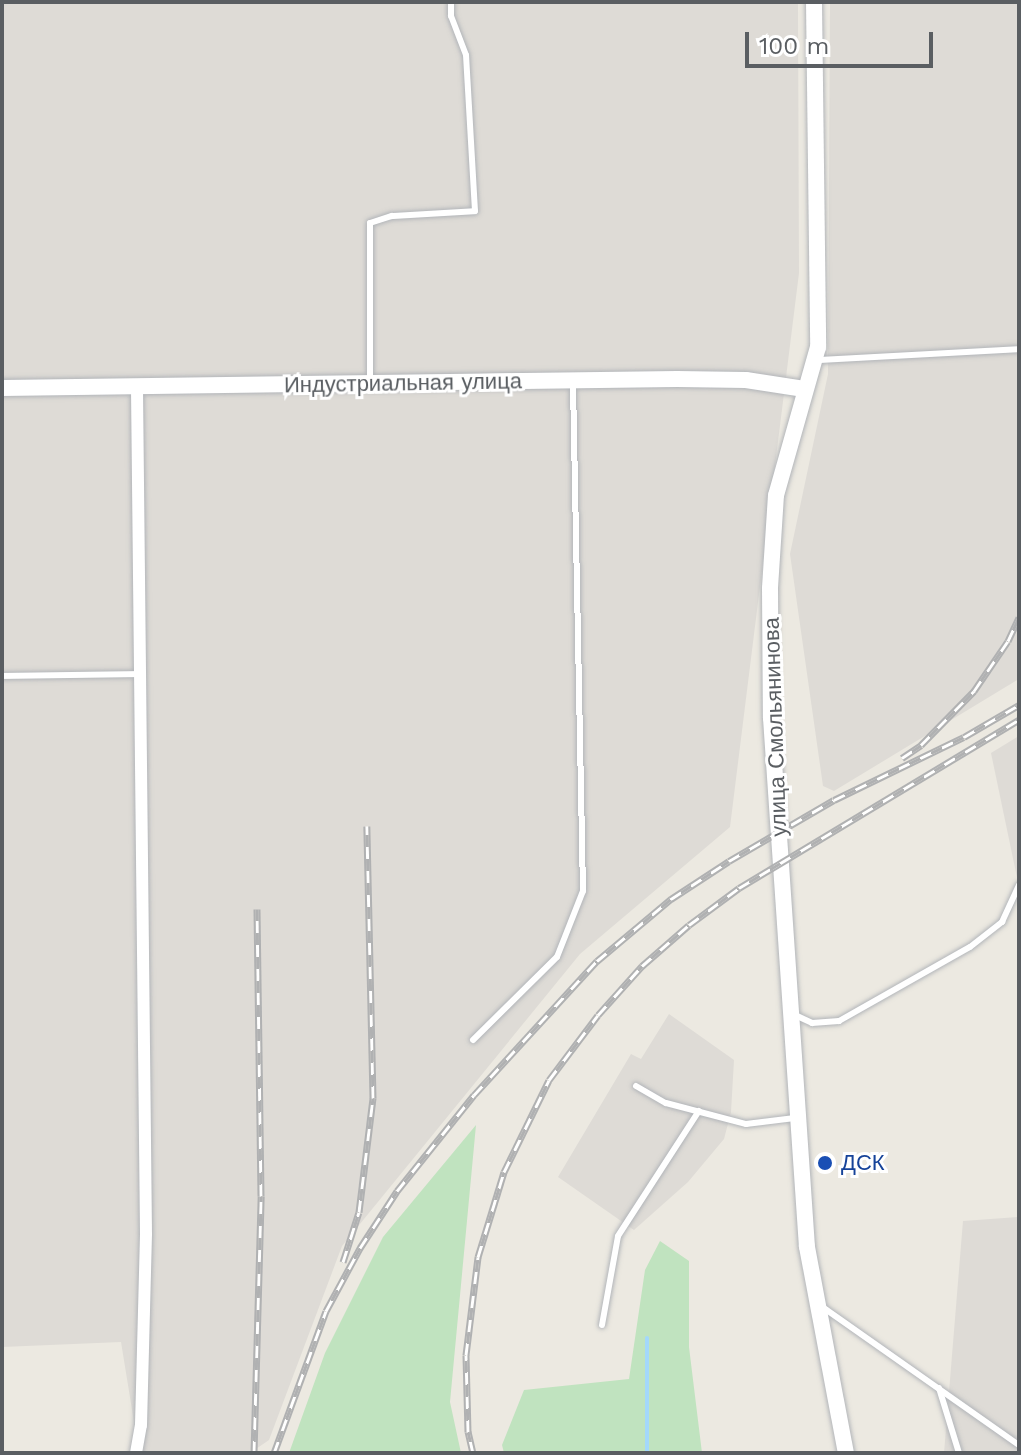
<!DOCTYPE html>
<html>
<head>
<meta charset="utf-8">
<style>
  body { margin:0 }
  #map { position:relative; width:1021px; height:1455px; overflow:hidden; background:#ece9e1; font-family:"Work Sans",sans-serif }
  div>[style] { position:absolute }
  .industrial>* { inset:0; background:#dedbd6 }
  .green>* { inset:0; background:#c0e3bf }
  .stream>* { height:4px; margin:-2px; padding:0 2px; transform-origin:2px; border-radius:2px; background:#a3d8fb }
  .roads { filter:drop-shadow(0 0 2px #b2b5b9) drop-shadow(0 0 2px #b2b5b9) }
  .service>* { height:6px; margin:-3px; padding:0 3px; transform-origin:3px; border-radius:3px; background:#fff }
  .minor>* { height:12px; margin:-6px; padding:0 6px; transform-origin:6px; border-radius:6px; background:#fff }
  .tertiary>* { height:16px; margin:-8px; padding:0 8px; transform-origin:8px; border-radius:8px; background:#fff }
  .rail>* { height:7px; margin-top:-3.5px; transform-origin:0; background:repeating-linear-gradient(90deg,#fff 0 12px,#b0b1b2 0 24px); box-sizing:border-box; border-block:2px solid #b0b1b2 }
  .dots>* { width:22px; height:22px; translate:-50% -50%; box-sizing:border-box; border:4px solid #fff; border-radius:50% }
  span { translate:-50% -50%; white-space:nowrap; text-align:center; line-height:1.15; -webkit-text-stroke:6px #fff; paint-order:stroke }
  .street-label { font-size:22px; color:#5a5e62 }
  .transit-label { font-size:22px; color:#164399 }
  .left { translate:0 -50%; text-align:left }
  .frame { position:absolute; inset:0; border:4px solid #5a5e62; pointer-events:none }
  .scale { position:absolute; left:745px; top:32px; width:188px; height:36px; box-sizing:border-box; border:4px solid #5a5e62; border-top:0; padding-left:10px; font-size:24px; line-height:28px; white-space:nowrap; color:#5a5e62; -webkit-text-stroke:6px #fff; paint-order:stroke }
</style>
</head>
<body>
<div id="map">
  <div class="industrial">
    <i style="clip-path:polygon(2px 2px,798px 2px,799px 273px,730px 827px,580px 954px,342px 1246px,269px 1440px,250px 1453px,139px 1453px,121px 1342px,2px 1347px)"></i>
    <i style="clip-path:polygon(830px 2px,1019px 2px,1019px 679px,834px 791px,823px 786px,790px 554px,828px 374px)"></i>
    <i style="clip-path:polygon(1019px 736px,1019px 887px,991px 753px)"></i>
    <i style="clip-path:polygon(669px 1014px,734px 1060px,731px 1112px,724px 1139px,688px 1182px,634px 1230px,558px 1177px,631px 1054px,641px 1059px)"></i>
    <i style="clip-path:polygon(1019px 1217px,1019px 1453px,944px 1453px,963px 1221px)"></i>
  </div>
  <div class="green">
    <i style="clip-path:polygon(476px 1125px,450px 1402px,461px 1453px,289px 1453px,325px 1353px,383px 1237px)"></i>
    <i style="clip-path:polygon(660px 1241px,689px 1261px,689px 1347px,702px 1453px,504px 1453px,502px 1445px,524px 1390px,629px 1379px,645px 1270px)"></i>
  </div>
  <div class="stream">
    <i style="left:647px;top:1453px;width:115px;rotate:-90deg"></i>
  </div>
  <div class="roads">
    <div class="service">
      <i style="left:818px;top:360px;width:201px;rotate:-3.1deg"></i>
      <i style="left:370px;top:382px;width:159px;rotate:-90deg"></i>
      <i style="left:370px;top:223px;width:23px;rotate:-18deg"></i>
      <i style="left:392px;top:216px;width:83px;rotate:-3.4deg"></i>
      <i style="left:475px;top:211px;width:156px;rotate:-93.3deg"></i>
      <i style="left:466px;top:55px;width:42px;rotate:-111deg"></i>
      <i style="left:451px;top:16px;width:14px;rotate:-90deg"></i>
      <i style="left:2px;top:676px;width:138px;rotate:-0.8deg"></i>
      <i style="left:795px;top:1015px;width:19px;rotate:25deg"></i>
      <i style="left:812px;top:1023px;width:27px;rotate:-4deg"></i>
      <i style="left:839px;top:1021px;width:150px;rotate:-29.5deg"></i>
      <i style="left:970px;top:947px;width:41px;rotate:-38deg"></i>
      <i style="left:1002px;top:922px;width:41px;rotate:-65.3deg"></i>
      <i style="left:473px;top:1040px;width:118px;rotate:-44.7deg"></i>
      <i style="left:557px;top:957px;width:71px;rotate:-68.5deg"></i>
      <i style="left:583px;top:891px;width:509px;rotate:-91.13deg"></i>
      <i style="left:636px;top:1086px;width:34px;rotate:30deg"></i>
      <i style="left:666px;top:1103px;width:83px;rotate:14.7deg"></i>
      <i style="left:746px;top:1124px;width:49px;rotate:-7deg"></i>
      <i style="left:821px;top:1306px;width:242px;rotate:35.1deg"></i>
      <i style="left:602px;top:1325px;width:90px;rotate:-79.8deg"></i>
      <i style="left:618px;top:1236px;width:149px;rotate:-57.1deg"></i>
      <i style="left:939px;top:1388px;width:68px;rotate:72.9deg"></i>
    </div>
    <div class="minor">
      <i style="left:136px;top:1453px;width:28px;rotate:-80deg"></i>
      <i style="left:141px;top:1425px;width:191px;rotate:-88.5deg"></i>
      <i style="left:146px;top:1234px;width:848px;rotate:-90.61deg"></i>
    </div>
    <div class="tertiary">
      <i style="left:814px;top:2px;width:345px;rotate:89.3deg"></i>
      <i style="left:818px;top:347px;width:154px;rotate:105.8deg"></i>
      <i style="left:776px;top:495px;width:94px;rotate:93.7deg"></i>
      <i style="left:770px;top:589px;width:129px;rotate:89.6deg"></i>
      <i style="left:771px;top:718px;width:530px;rotate:86.11deg"></i>
      <i style="left:807px;top:1247px;width:210px;rotate:79.3deg"></i>
      <i style="left:2px;top:388px;width:675px;rotate:-0.76deg"></i>
      <i style="left:677px;top:379px;width:69px;rotate:0.8deg"></i>
      <i style="left:746px;top:380px;width:59px;rotate:8.8deg"></i>
    </div>
  </div>
  <div class="rail">
    <i style="left:902px;top:758px;width:23px;rotate:-34deg"></i>
    <i style="left:921px;top:745px;width:76px;rotate:-45.5deg"></i>
    <i style="left:974px;top:691px;width:60px;rotate:-55.8deg"></i>
    <i style="left:1008px;top:641px;width:26px;rotate:-65deg"></i>
    <i style="left:343px;top:1262px;width:52px;rotate:-72.3deg"></i>
    <i style="left:359px;top:1212px;width:115px;rotate:-83deg"></i>
    <i style="left:373px;top:1098px;width:272px;rotate:-91.3deg"></i>
    <i style="left:254px;top:1453px;width:257px;rotate:-88.4deg"></i>
    <i style="left:261px;top:1196px;width:287px;rotate:-90.8deg"></i>
    <i style="left:274px;top:1453px;width:151px;rotate:-69.9deg"></i>
    <i style="left:326px;top:1311px;width:72px;rotate:-61.6deg"></i>
    <i style="left:360px;top:1248px;width:68px;rotate:-57deg"></i>
    <i style="left:397px;top:1191px;width:123px;rotate:-51.3deg"></i>
    <i style="left:474px;top:1095px;width:182px;rotate:-47.5deg"></i>
    <i style="left:597px;top:961px;width:97px;rotate:-40deg"></i>
    <i style="left:671px;top:899px;width:69px;rotate:-33.2deg"></i>
    <i style="left:729px;top:861px;width:121px;rotate:-30.2deg"></i>
    <i style="left:834px;top:800px;width:144px;rotate:-25.9deg"></i>
    <i style="left:964px;top:737px;width:64px;rotate:-30.2deg"></i>
    <i style="left:473px;top:1453px;width:22px;rotate:-103deg"></i>
    <i style="left:468px;top:1432px;width:77px;rotate:-91.5deg"></i>
    <i style="left:466px;top:1355px;width:99px;rotate:-83deg"></i>
    <i style="left:478px;top:1257px;width:89px;rotate:-73deg"></i>
    <i style="left:504px;top:1172px;width:102px;rotate:-63.9deg"></i>
    <i style="left:549px;top:1080px;width:81px;rotate:-53deg"></i>
    <i style="left:598px;top:1015px;width:66px;rotate:-48.1deg"></i>
    <i style="left:642px;top:966px;width:62px;rotate:-41.1deg"></i>
    <i style="left:689px;top:925px;width:62px;rotate:-36.5deg"></i>
    <i style="left:739px;top:888px;width:327px;rotate:-31deg"></i>
  </div>
  <div class="dots">
    <i style="left:825px;top:1163px;background:#1a4fb4"></i>
  </div>
  <div class="street-label">
    <span style="left:403px;top:383px;rotate:-1deg">Индустриальная улица</span>
    <span style="left:775px;top:727px;rotate:-92deg">улица Смольянинова</span>
  </div>
  <div class="transit-label">
    <span class="left" style="left:841px;top:1163px">ДСК</span>
  </div>
  <div class="frame"></div>
  <div class="scale">100 m</div>
</div>
</body>
</html>
